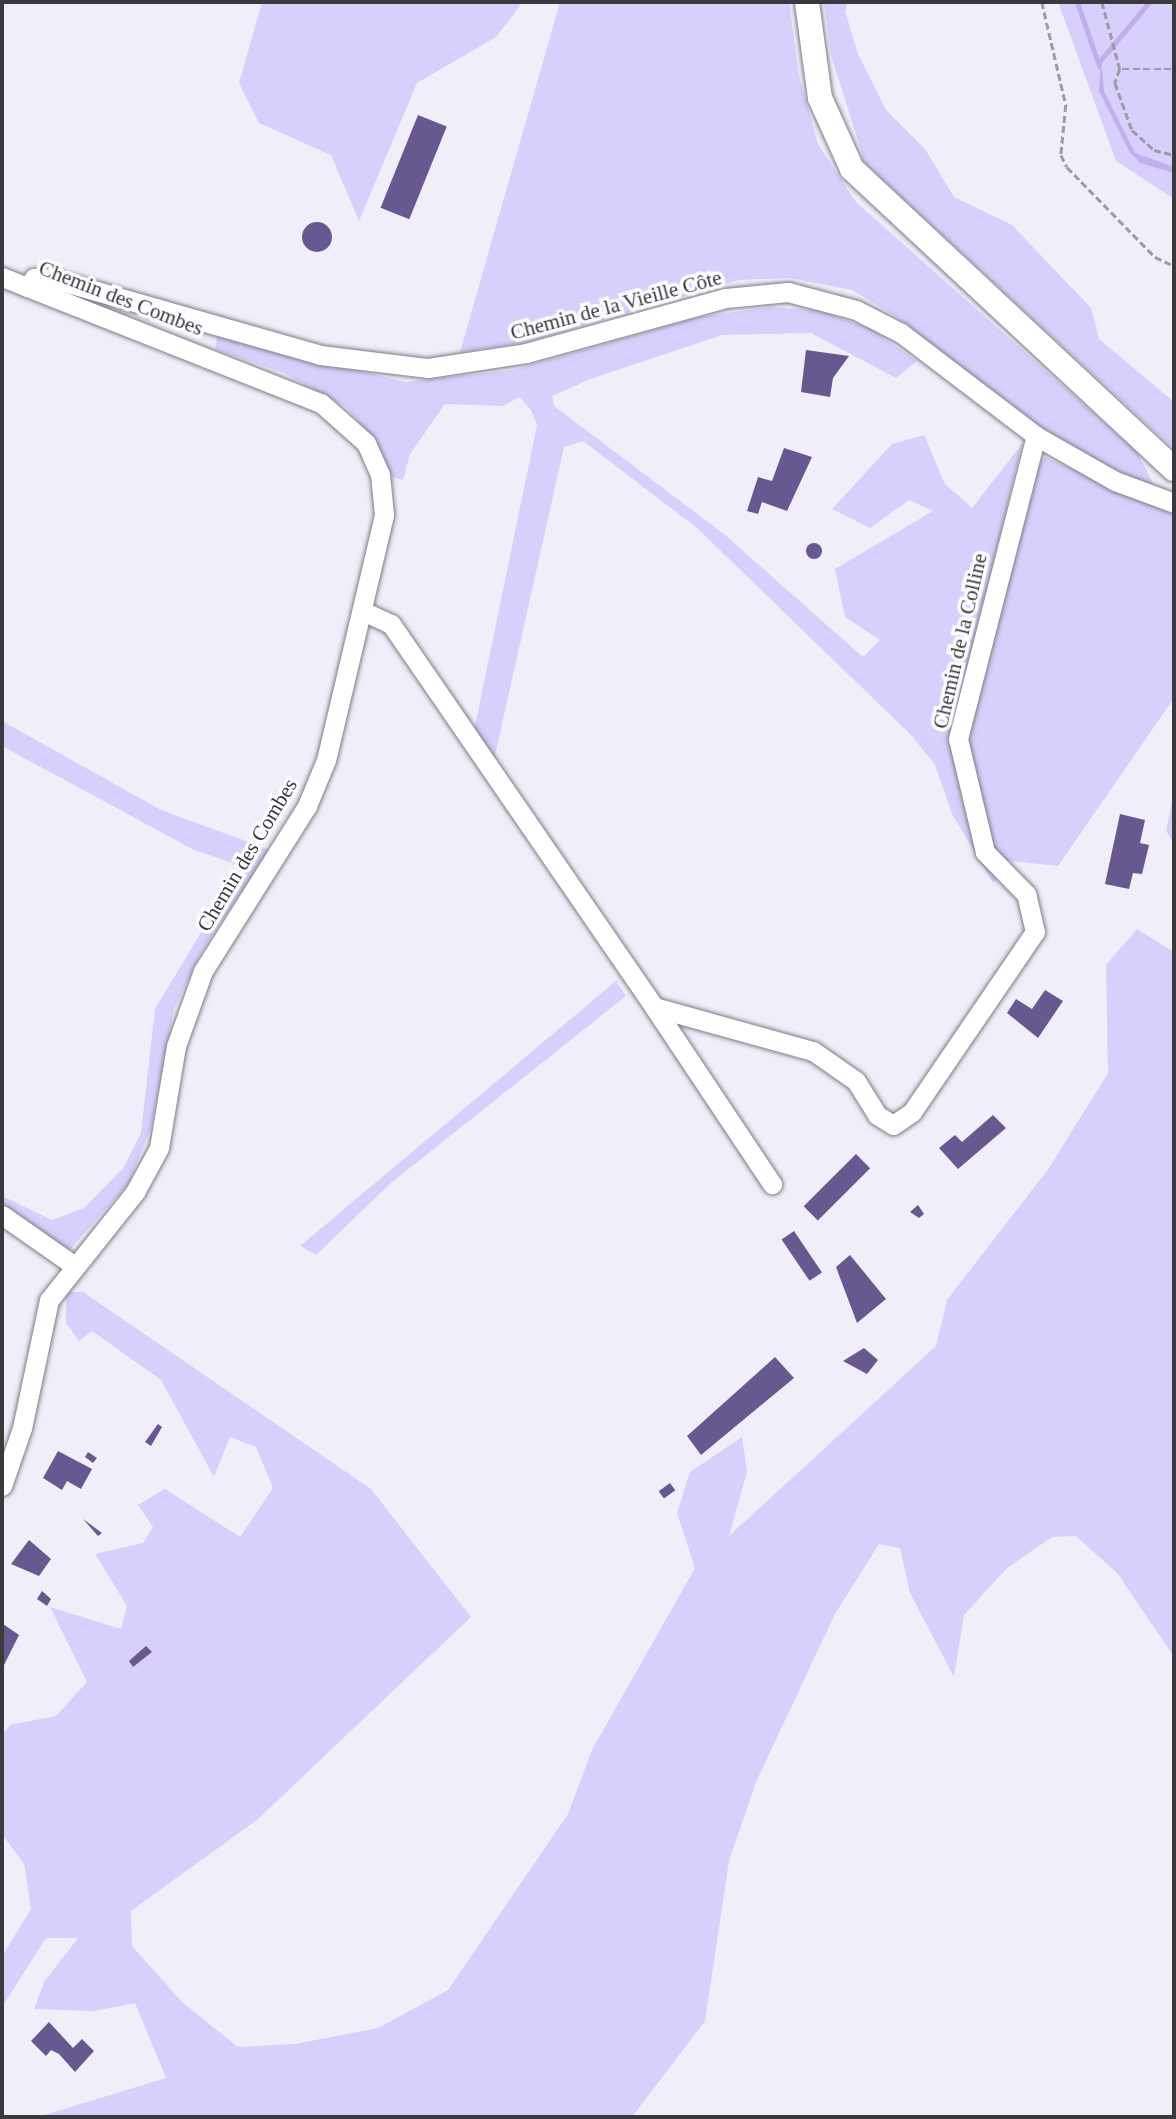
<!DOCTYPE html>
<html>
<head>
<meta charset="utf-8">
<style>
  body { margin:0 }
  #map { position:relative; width:1176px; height:2119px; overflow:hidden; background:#f0eef9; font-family:"Times New Roman",serif }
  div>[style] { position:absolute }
  .green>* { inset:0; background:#d9cffc }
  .water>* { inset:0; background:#beafed }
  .stream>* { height:5px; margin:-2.5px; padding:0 2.5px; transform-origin:2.5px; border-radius:2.5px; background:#beafed }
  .building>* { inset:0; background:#675890; transform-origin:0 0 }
  .round { border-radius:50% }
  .path>* { height:2.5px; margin-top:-1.25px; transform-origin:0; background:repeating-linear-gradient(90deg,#9c9aa2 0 7px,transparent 0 10.5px) }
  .roads { filter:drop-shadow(0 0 2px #7e7c86) drop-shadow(0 0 2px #7e7c86) }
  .minor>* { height:19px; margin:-9.5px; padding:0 9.5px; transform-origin:9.5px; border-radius:9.5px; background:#fff }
  .major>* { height:24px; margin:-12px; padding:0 12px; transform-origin:12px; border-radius:12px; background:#fff }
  span { translate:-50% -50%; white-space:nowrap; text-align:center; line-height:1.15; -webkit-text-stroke:7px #fdfcff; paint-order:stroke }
  .street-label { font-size:21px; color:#3a393d }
  .frame { position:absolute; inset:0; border:4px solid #3a393d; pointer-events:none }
</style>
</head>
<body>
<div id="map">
  <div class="green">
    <i style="clip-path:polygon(262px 2px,523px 2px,496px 37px,417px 83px,359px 221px,331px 155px,259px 123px,239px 83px)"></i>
    <i style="clip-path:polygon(560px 2px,789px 2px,799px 76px,818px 144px,856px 202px,1137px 452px,1154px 485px,1102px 468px,1036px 428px,900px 319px,852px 290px,790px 278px,739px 280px,528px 342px,460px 352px)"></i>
    <i style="clip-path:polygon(824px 2px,848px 2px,845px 11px,858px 54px,886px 110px,925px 149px,954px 197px,1012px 225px,1091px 308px,1099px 339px,1174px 402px,1174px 449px,865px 163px,831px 55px)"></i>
    <i style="clip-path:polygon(1058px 2px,1174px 2px,1174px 199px,1116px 161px)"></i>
    <i style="clip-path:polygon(770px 307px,817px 310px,871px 329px,917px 361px,896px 378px,811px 333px,722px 335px,593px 378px,552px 396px,554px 406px,724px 534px,863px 657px,880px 640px,845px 617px,835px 569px,933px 511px,909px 500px,870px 528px,832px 509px,892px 444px,924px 435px,945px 484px,972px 508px,1022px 444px,952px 736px,967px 820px,1000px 877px,993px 883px,952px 814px,935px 765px,912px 736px,697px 528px,583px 441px,564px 447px,494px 760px,474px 731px,537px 425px,531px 410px,520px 397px,503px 406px,445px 404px,410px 454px,403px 480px,389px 476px,375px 440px,346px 407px,284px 373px,215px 349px,217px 336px,405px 382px,513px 370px,700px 317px)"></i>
    <i style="clip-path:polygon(1045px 457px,1174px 515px,1174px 698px,1058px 866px,1001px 860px,979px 824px,969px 770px,967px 715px,1032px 474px)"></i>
    <i style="clip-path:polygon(2px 721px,161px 810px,270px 850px,201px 952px,174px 1009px,151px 1128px,129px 1183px,64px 1256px,2px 1221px,2px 1196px,52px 1220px,84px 1208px,124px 1167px,141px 1133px,155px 1009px,241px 866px,194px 850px,2px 746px)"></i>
    <i style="clip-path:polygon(1174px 791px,1174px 843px,1166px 831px)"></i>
    <i style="clip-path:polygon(1137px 929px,1174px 952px,1174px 1657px,1118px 1574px,1076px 1536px,1052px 1537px,1007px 1568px,964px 1615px,954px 1677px,910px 1593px,900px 1548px,879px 1544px,835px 1614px,756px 1782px,729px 1861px,705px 2021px,632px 2117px,38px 2117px,166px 2078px,135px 2003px,94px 2011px,34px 2009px,44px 1982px,78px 1938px,46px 1938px,2px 2007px,2px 1956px,31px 1909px,24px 1864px,2px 1834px,2px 1736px,10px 1725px,56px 1716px,87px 1682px,50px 1607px,121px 1629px,127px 1606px,95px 1554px,143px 1543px,153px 1527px,138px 1505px,165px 1489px,240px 1537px,273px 1488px,256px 1447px,230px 1437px,214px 1477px,161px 1380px,92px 1331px,79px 1341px,66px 1323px,66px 1292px,83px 1292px,371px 1489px,471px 1617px,258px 1819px,131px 1911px,132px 1946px,182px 2002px,238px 2047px,295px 2044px,378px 2028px,448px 1990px,568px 1814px,592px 1750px,695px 1568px,677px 1513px,690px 1472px,742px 1437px,747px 1472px,729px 1536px,936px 1346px,947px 1300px,1049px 1168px,1108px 1073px,1106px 965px)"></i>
    <i style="clip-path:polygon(616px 981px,626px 996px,391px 1183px,316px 1255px,300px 1246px)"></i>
  </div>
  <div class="water">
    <i style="clip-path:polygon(1101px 58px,1104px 91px,1135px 153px,1174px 167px,1174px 173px,1140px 163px,1129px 151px,1099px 91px)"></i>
  </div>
  <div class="stream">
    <i style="left:1077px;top:2px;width:68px;rotate:71deg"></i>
    <i style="left:1099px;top:62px;width:78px;rotate:-50.2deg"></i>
  </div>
  <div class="building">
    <i style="left:418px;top:115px;width:31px;height:100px;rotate:22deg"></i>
    <i class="round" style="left:302px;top:222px;width:30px;height:30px"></i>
    <i style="clip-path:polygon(806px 350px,849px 356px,833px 378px,830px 397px,801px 392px)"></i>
    <i style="clip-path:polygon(784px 448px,812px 457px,787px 511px,762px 502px,758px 514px,747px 511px,758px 477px,772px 481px)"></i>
    <i class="round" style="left:806px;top:543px;width:16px;height:16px"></i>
    <i style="clip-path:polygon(1120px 814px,1145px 820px,1140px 843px,1149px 845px,1142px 874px,1133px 873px,1129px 889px,1105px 884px)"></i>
    <i style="clip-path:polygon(1045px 990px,1063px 1001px,1038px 1038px,1007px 1013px,1016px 999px,1032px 1009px)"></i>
    <i style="clip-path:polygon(993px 1115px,1006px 1128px,958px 1169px,939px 1148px,955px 1135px,962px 1142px)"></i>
    <i style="left:856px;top:1154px;width:20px;height:74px;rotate:45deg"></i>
    <i style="clip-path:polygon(918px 1205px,924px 1214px,919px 1218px,910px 1212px)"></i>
    <i style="left:794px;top:1231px;width:50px;height:15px;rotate:56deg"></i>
    <i style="clip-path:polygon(850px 1255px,886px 1299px,857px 1323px,836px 1267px)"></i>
    <i style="clip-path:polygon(864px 1348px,878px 1360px,867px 1374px,843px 1361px)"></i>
    <i style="clip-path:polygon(775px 1357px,794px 1378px,701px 1455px,687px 1436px)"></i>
    <i style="clip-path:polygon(158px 1424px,162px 1427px,151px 1446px,145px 1442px)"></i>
    <i style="clip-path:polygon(58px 1451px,92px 1469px,81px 1489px,67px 1481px,62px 1490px,43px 1478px)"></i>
    <i style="clip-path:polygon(88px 1452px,97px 1458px,93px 1463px,85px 1457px)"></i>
    <i style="left:670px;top:1483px;width:9px;height:14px;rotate:54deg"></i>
    <i style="clip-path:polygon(83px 1519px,102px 1533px,98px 1536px)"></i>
    <i style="clip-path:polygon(29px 1540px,51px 1559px,39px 1576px,11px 1564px)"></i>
    <i style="clip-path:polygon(42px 1591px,51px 1599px,47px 1606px,37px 1599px)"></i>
    <i style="clip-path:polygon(3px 1624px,19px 1635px,2px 1669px,2px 1626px)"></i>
    <i style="clip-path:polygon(146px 1646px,152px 1652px,133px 1667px,129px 1661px)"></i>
    <i style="clip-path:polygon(49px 2022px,73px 2048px,82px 2039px,94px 2051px,75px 2072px,59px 2054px,51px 2050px,46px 2056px,31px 2041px)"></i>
  </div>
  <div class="path">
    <i style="left:1042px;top:2px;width:106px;rotate:76.9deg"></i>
    <i style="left:1066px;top:105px;width:50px;rotate:95.7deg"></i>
    <i style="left:1061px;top:155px;width:13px;rotate:63deg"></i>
    <i style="left:1067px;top:167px;width:126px;rotate:45.6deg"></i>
    <i style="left:1155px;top:257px;width:21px;rotate:25deg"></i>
    <i style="left:1102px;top:2px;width:69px;rotate:75deg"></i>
    <i style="left:1120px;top:69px;width:15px;rotate:110deg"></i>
    <i style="left:1115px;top:83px;width:50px;rotate:70.1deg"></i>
    <i style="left:1132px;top:130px;width:30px;rotate:42deg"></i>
    <i style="left:1154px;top:150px;width:21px;rotate:14deg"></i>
    <i style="left:1122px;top:69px;width:52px"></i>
  </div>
  <div class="roads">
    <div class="minor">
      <i style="left:2px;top:277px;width:343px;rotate:21.6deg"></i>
      <i style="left:321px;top:403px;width:60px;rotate:41.6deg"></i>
      <i style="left:366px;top:443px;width:34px;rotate:66deg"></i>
      <i style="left:380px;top:474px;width:41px;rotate:84.4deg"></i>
      <i style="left:384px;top:515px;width:252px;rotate:103.3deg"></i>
      <i style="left:326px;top:760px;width:50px;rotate:112.4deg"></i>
      <i style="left:307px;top:806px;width:195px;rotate:122.2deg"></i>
      <i style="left:203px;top:971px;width:80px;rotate:109.8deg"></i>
      <i style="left:176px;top:1046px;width:103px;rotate:99.5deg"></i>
      <i style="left:159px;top:1148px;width:50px;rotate:118.6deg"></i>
      <i style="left:135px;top:1192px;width:138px;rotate:128.5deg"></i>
      <i style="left:49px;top:1300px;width:131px;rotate:101.9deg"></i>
      <i style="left:22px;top:1428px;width:61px;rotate:109deg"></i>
      <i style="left:27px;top:287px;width:11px;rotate:-52deg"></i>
      <i style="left:34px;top:278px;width:20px;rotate:3deg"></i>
      <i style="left:54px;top:279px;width:277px;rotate:15.9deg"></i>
      <i style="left:320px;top:355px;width:109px;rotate:6.9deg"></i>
      <i style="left:428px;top:368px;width:99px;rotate:-8.7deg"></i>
      <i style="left:526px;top:353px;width:207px;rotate:-15.4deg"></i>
      <i style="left:726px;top:298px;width:62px;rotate:-5.5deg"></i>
      <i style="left:788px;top:292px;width:70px;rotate:14.8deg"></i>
      <i style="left:856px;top:310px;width:51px;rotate:27.1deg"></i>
      <i style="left:901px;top:333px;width:170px;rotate:37.3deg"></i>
      <i style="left:1036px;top:436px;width:91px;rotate:29.7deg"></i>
      <i style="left:1115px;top:481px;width:63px;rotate:20.4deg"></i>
      <i style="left:365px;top:612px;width:29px;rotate:25deg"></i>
      <i style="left:391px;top:624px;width:465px;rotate:55.5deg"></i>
      <i style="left:654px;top:1007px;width:165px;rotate:15.5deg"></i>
      <i style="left:813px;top:1051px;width:52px;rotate:34.9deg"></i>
      <i style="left:856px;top:1081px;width:40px;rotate:58deg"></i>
      <i style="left:877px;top:1115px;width:19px;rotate:32deg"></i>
      <i style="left:893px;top:1125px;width:23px;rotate:-34deg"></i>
      <i style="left:912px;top:1112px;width:218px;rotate:-55.7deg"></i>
      <i style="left:1035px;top:932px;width:39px;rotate:-103deg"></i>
      <i style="left:1026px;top:894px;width:59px;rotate:-134.3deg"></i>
      <i style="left:985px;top:852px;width:116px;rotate:-103.4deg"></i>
      <i style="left:958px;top:739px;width:313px;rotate:-75.6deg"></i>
      <i style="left:654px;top:1007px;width:213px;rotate:56.3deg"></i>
      <i style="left:2px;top:1215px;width:85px;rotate:35deg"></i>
    </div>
    <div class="major">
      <i style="left:807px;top:2px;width:97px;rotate:82.3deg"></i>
      <i style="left:820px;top:98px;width:78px;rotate:65.7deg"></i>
      <i style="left:852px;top:169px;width:440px;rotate:43deg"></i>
    </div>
  </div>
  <div class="street-label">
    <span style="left:121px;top:298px;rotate:21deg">Chemin des Combes</span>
    <span style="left:616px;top:305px;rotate:-15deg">Chemin de la Vieille Côte</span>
    <span style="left:960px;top:641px;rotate:-77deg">Chemin de la Colline</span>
    <span style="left:247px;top:855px;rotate:-59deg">Chemin des Combes</span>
  </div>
  <div class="frame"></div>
</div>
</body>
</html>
